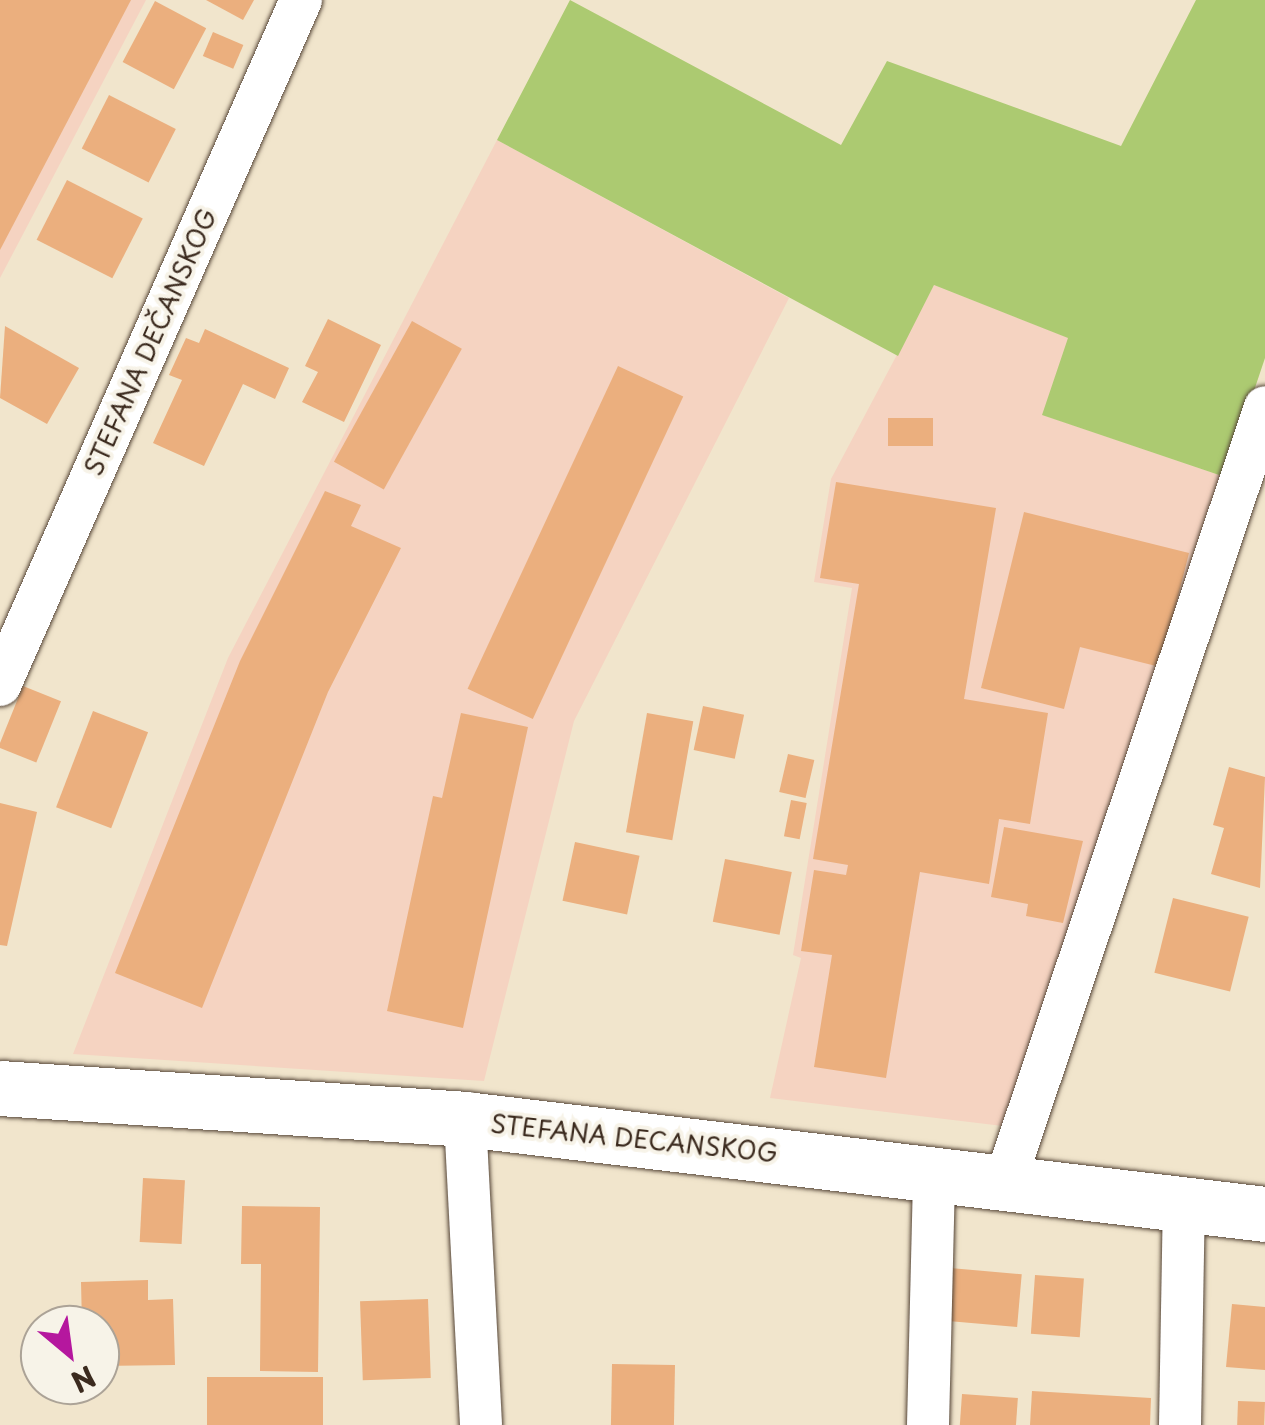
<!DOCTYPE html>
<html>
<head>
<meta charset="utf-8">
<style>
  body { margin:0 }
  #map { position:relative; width:1265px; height:1425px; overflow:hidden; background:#f1e5cc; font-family:"Playpen Sans",sans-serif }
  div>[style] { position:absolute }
  .built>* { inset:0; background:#f5d3c1 }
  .green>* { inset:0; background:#acca71 }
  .building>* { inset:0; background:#ebaf7e; transform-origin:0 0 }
  .roads { filter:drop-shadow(0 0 2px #564638) drop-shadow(0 0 2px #564638) }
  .street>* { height:42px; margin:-21px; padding:0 21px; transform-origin:21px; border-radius:21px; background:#fff }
  .secondary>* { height:55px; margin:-27.5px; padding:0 27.5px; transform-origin:27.5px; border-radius:27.5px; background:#fff }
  span { translate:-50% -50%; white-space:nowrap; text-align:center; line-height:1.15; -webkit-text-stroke:8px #f7f3e8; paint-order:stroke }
  .street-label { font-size:25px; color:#3b2a1e }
  .north { position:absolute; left:20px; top:1305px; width:100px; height:100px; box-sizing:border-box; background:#f7f3e8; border:2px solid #aca397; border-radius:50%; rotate:151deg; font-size:28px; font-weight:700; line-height:40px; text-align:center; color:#3b2a1e }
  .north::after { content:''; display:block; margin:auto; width:35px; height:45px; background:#b5179e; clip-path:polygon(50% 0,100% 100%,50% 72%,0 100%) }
</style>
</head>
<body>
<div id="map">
  <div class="built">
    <i style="clip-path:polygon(0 0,146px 0,0 278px)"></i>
    <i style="clip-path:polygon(497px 140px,789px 298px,574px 721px,484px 1081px,73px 1054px,228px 658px)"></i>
    <i style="clip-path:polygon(934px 285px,1069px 338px,1043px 415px,1225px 477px,1011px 1127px,770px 1098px,801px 958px,793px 955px,852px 588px,814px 582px,831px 479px)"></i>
  </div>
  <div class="green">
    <i style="clip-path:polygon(570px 0,841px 145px,887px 61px,1121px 146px,1196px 0,1265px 0,1265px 358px,1225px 477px,1042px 415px,1068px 338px,934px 285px,898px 356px,497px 140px)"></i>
  </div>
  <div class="building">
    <i style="clip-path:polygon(0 0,131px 0,0 250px)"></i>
    <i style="clip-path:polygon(206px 0,254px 0,243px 20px)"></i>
    <i style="left:155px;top:1px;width:58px;height:69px;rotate:28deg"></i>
    <i style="left:213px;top:32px;width:33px;height:26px;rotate:23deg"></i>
    <i style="left:109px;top:95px;width:75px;height:60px;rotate:27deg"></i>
    <i style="left:67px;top:180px;width:85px;height:67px;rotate:27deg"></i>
    <i style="clip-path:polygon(328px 319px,381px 345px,344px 422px,302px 402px,318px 372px,305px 366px)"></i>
    <i style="left:412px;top:321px;width:57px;height:161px;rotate:29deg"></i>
    <i style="clip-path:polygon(5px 326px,79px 368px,47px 424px,0 398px)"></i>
    <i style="clip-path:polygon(205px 329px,289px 368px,275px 399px,243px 384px,204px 466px,153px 443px,182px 380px,169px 375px,186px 338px,199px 343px)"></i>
    <i style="left:618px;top:366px;width:72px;height:356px;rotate:25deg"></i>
    <i style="left:888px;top:418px;width:45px;height:28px"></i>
    <i style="clip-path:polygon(836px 482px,996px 508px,964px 699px,1048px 713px,1030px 824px,999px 819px,989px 884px,920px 872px,886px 1078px,814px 1067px,832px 955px,801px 951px,814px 870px,846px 875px,848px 865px,813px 859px,859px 584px,820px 578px)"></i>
    <i style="clip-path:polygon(325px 491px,361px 505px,351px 526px,401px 548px,328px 692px,202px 1008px,115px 973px,240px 661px)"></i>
    <i style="clip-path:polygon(1024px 512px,1189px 553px,1160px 667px,1080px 647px,1064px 709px,981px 688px)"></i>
    <i style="left:23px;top:686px;width:41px;height:66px;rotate:22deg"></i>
    <i style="left:703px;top:706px;width:42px;height:45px;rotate:12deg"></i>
    <i style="left:93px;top:711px;width:59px;height:103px;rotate:21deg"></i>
    <i style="clip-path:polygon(461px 713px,528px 727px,463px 1028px,387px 1011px,433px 796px,442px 798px)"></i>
    <i style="left:647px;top:713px;width:47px;height:121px;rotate:10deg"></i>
    <i style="left:788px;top:754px;width:27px;height:39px;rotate:13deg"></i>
    <i style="clip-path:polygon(1229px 767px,1265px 777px,1260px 888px,1211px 874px,1224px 828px,1213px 825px)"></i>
    <i style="left:791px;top:800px;width:16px;height:37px;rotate:11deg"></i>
    <i style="clip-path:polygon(0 803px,37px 812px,7px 946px,0 945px)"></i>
    <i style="clip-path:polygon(1004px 827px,1083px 841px,1063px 923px,1026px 916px,1028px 904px,991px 897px)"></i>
    <i style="left:575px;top:842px;width:66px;height:60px;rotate:12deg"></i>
    <i style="left:725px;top:859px;width:68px;height:64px;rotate:11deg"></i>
    <i style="left:1173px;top:898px;width:78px;height:77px;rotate:14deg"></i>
    <i style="left:143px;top:1178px;width:42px;height:64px;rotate:3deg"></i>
    <i style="clip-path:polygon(242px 1206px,320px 1207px,318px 1372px,260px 1371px,261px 1264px,241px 1264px)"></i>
    <i style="left:950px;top:1268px;width:72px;height:53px;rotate:5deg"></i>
    <i style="left:1035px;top:1275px;width:49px;height:59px;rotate:4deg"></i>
    <i style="clip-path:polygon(148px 1280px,148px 1300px,173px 1299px,175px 1365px,100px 1366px,100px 1325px,82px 1325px,81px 1282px)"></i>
    <i style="left:428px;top:1299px;width:79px;height:68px;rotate:88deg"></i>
    <i style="clip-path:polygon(1232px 1304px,1265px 1307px,1265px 1370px,1226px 1367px)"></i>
    <i style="left:612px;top:1364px;width:63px;height:61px;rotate:1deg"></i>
    <i style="left:207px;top:1377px;width:116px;height:48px"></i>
    <i style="clip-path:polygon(1032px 1391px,1151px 1398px,1150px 1425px,1030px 1425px)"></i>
    <i style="left:962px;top:1394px;width:56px;height:31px;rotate:4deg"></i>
    <i style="left:1238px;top:1401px;width:27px;height:24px;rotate:2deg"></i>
  </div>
  <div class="roads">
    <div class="street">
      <i style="left:0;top:685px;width:748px;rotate:-66.28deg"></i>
      <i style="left:465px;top:1119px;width:306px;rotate:87deg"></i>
      <i style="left:1006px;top:1179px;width:814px;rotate:-71.45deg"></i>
      <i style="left:928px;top:1425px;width:253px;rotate:-88.6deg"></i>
      <i style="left:1180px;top:1425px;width:222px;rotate:-89deg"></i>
    </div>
    <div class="secondary">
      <i style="left:0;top:1088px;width:466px;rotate:3.8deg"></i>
      <i style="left:465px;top:1119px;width:806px;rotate:6.77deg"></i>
    </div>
  </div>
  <div class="street-label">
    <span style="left:150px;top:342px;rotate:-66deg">STEFANA DEČANSKOG</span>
    <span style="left:634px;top:1138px;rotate:6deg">STEFANA DECANSKOG</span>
  </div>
  <div class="north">N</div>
</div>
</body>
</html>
